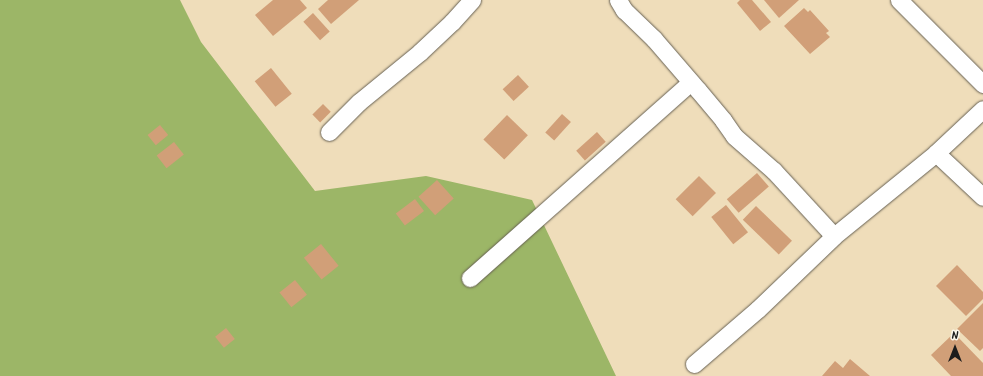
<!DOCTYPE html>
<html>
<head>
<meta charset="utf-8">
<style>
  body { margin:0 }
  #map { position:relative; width:983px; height:376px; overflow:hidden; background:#efddba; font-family:Kalam,sans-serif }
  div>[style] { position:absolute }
  .forest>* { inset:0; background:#9cb667 }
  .building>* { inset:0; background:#d19f78; transform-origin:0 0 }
  .roads { filter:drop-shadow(0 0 1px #666053) drop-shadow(0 0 1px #666053) }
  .minor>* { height:17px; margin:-8.5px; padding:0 8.5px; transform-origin:8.5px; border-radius:8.5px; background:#fff }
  span { translate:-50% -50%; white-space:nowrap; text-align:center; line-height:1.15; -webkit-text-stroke:3.5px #fbf7ec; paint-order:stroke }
  .north { position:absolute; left:935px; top:328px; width:40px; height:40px; -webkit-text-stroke:3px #fbf7ec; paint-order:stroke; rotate:0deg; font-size:11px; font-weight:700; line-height:16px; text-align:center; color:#1c1c1c }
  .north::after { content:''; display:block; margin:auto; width:14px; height:18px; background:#1c1c1c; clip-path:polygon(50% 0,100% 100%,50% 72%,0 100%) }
</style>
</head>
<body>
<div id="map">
  <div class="forest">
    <i style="clip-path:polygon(0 0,180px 0,201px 42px,315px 191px,426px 176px,532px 200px,616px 376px,0 376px)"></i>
  </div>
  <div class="building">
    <i style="clip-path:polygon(273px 0,300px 0,307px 8px,273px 36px,255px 15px)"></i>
    <i style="clip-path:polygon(328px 0,359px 0,331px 24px,318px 9px)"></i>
    <i style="clip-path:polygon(740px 0,752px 0,771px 22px,760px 31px,737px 3px)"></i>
    <i style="clip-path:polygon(764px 0,799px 0,779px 18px)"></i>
    <i style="clip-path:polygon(804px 8px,808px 12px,810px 10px,829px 31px,826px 33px,830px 37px,810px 54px,784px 26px)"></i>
    <i style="left:313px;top:13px;width:25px;height:13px;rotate:48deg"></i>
    <i style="left:271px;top:68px;width:33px;height:21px;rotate:51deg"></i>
    <i style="left:518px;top:75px;width:16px;height:21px;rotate:47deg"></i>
    <i style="left:323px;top:104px;width:11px;height:15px;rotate:45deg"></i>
    <i style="left:562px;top:114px;width:12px;height:25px;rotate:42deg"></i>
    <i style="left:507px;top:115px;width:29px;height:34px;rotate:44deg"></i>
    <i style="left:160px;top:125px;width:13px;height:16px;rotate:51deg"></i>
    <i style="left:597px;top:132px;width:13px;height:28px;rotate:48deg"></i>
    <i style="left:174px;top:142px;width:16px;height:22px;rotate:52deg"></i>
    <i style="left:757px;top:173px;width:18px;height:40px;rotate:49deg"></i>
    <i style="left:699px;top:176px;width:24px;height:33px;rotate:45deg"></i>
    <i style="left:437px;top:180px;width:25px;height:25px;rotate:48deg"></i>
    <i style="left:415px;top:199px;width:15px;height:24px;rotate:53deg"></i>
    <i style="left:726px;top:205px;width:35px;height:19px;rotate:51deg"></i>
    <i style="left:756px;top:206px;width:50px;height:19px;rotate:44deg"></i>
    <i style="left:321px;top:244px;width:28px;height:22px;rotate:51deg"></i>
    <i style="clip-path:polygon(957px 265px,983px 292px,983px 299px,966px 316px,936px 286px)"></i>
    <i style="left:295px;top:280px;width:19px;height:20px;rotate:51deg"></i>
    <i style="clip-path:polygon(983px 303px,983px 348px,980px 351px,957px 329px)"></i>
    <i style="left:226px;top:328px;width:14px;height:14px;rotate:51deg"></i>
    <i style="clip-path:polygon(954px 333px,983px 363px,983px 376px,951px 376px,931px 355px)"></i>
    <i style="clip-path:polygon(850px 359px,870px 376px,822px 376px,835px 361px,843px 368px)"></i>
  </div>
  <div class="roads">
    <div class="minor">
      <i style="left:618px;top:0;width:12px;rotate:59deg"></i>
      <i style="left:624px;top:10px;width:42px;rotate:44deg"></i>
      <i style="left:654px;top:39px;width:67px;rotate:49.2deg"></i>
      <i style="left:698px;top:90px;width:39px;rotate:50deg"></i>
      <i style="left:723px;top:120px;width:19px;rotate:55deg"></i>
      <i style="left:734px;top:136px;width:53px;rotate:41.2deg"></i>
      <i style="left:774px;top:171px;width:88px;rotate:47.3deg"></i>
      <i style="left:899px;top:0;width:119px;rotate:45deg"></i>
      <i style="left:329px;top:132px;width:42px;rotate:-45deg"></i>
      <i style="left:359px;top:102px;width:79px;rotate:-39.3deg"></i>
      <i style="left:420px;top:52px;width:44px;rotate:-43.2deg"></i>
      <i style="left:452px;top:22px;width:30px;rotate:-48deg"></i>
      <i style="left:936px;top:153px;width:64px;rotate:43.1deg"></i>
      <i style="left:470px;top:278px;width:295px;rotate:-41.6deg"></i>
      <i style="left:694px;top:364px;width:84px;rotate:-40.7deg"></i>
      <i style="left:758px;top:309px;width:105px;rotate:-43.8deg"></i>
      <i style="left:834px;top:236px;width:132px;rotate:-39.1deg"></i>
      <i style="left:936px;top:153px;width:64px;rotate:-43.1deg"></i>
    </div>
  </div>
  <div class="north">N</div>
</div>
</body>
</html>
